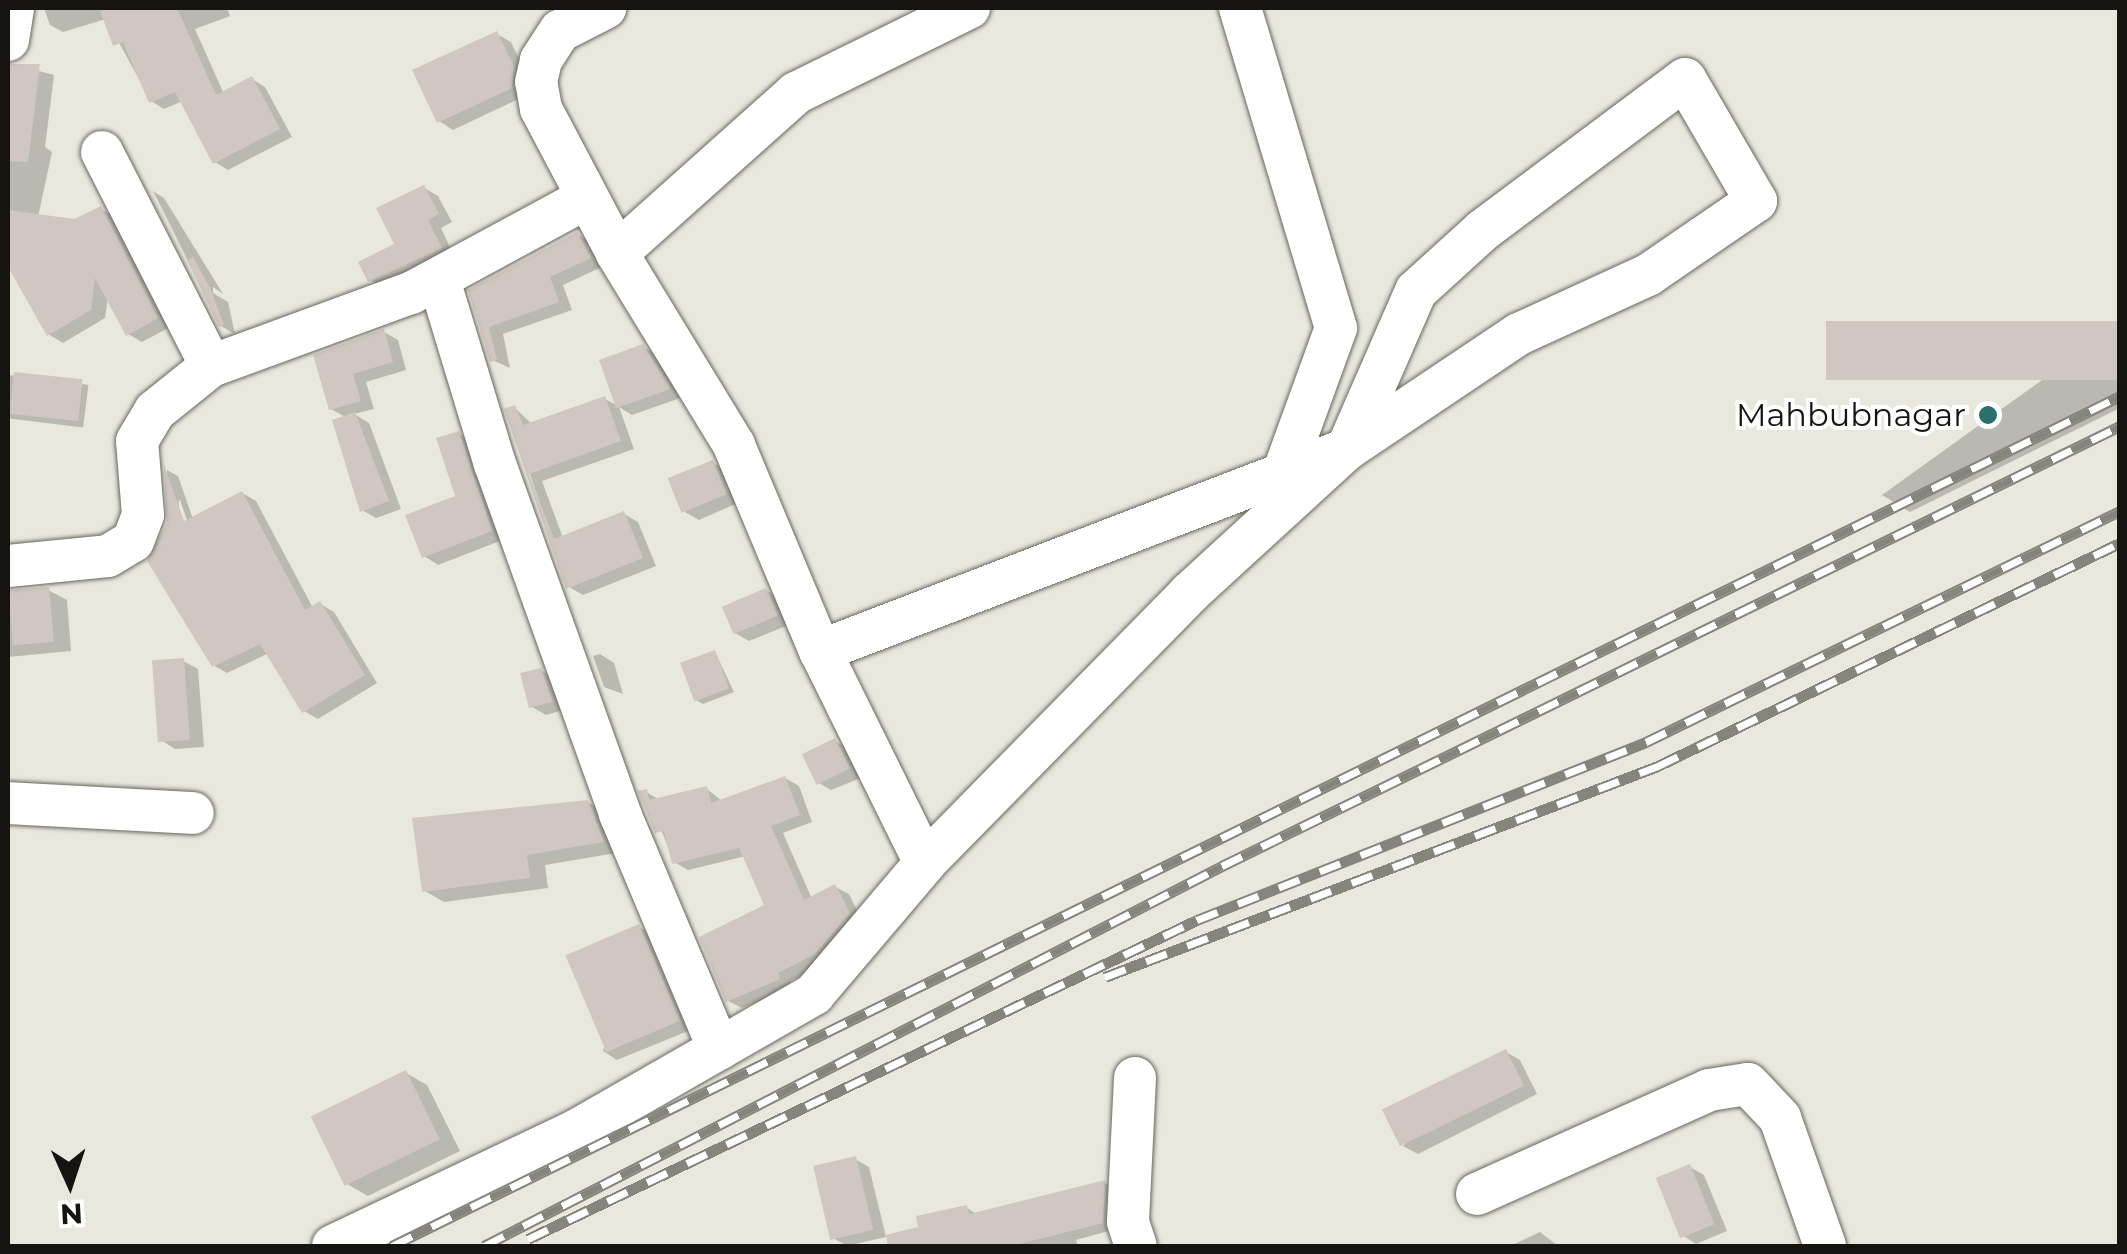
<!DOCTYPE html>
<html>
<head>
<meta charset="utf-8">
<style>
  body { margin:0 }
  #map { position:relative; width:2127px; height:1254px; overflow:hidden; background:#e9e8de; font-family:Montserrat,sans-serif }
  div>[style] { position:absolute }
  .shadow>* { inset:0; background:#0003; transform-origin:0 0 }
  .building>* { inset:0; background:#d0c7c2; transform-origin:0 0 }
  .roads { filter:drop-shadow(0 0 2px #68675f) drop-shadow(0 0 2px #68675f) }
  .minor>* { height:42px; margin:-21px; padding:0 21px; transform-origin:21px; border-radius:21px; background:#fff }
  .rail>* { height:11px; margin-top:-5.5px; transform-origin:0; background:repeating-linear-gradient(90deg,#fff 0 22px,#85847d 0 44px); box-sizing:border-box; border-block:2px solid #85847d }
  .dots>* { width:28px; height:28px; translate:-50% -50%; box-sizing:border-box; border:5px solid #fff; border-radius:50% }
  span { translate:-50% -50%; white-space:nowrap; text-align:center; line-height:1.15; -webkit-text-stroke:8px #fff; paint-order:stroke }
  .poi-label { font-size:32px; color:#151411 }
  .right { translate:-100% -50%; text-align:right }
  .frame { position:absolute; inset:0; border:10px solid #151411; pointer-events:none }
  .north { position:absolute; left:20px; top:1134px; width:100px; height:100px; -webkit-text-stroke:8px #fff; paint-order:stroke; rotate:177deg; font-size:28px; font-weight:700; line-height:40px; text-align:center; color:#151411 }
  .north::after { content:''; display:block; margin:auto; width:35px; height:45px; background:#151411; clip-path:polygon(50% 0,100% 100%,50% 72%,0 100%) }
</style>
</head>
<body>
<div id="map">
  <div class="shadow">
    <i style="clip-path:polygon(44px 8px,227px 8px,230px 16px,195px 29px,224px 94px,252px 79px,265px 87px,292px 137px,228px 170px,215px 162px,183px 101px,164px 109px,151px 101px,106px 19px,63px 32px,50px 25px)"></i>
    <i style="clip-path:polygon(497px 34px,511px 42px,527px 76px,525px 96px,453px 130px,439px 121px)"></i>
    <i style="clip-path:polygon(8px 63px,54px 75px,45px 147px,52px 152px,38px 217px,74px 222px,101px 209px,116px 217px,172px 326px,142px 342px,128px 334px,108px 297px,105px 318px,63px 343px,48px 334px,8px 262px)"></i>
    <i style="clip-path:polygon(424px 188px,438px 196px,452px 222px,441px 228px,454px 256px,385px 288px,370px 280px,398px 245px)"></i>
    <i style="clip-path:polygon(153px 191px,164px 198px,223px 294px,213px 287px,213px 293px,228px 302px,235px 334px,221px 326px)"></i>
    <i style="clip-path:polygon(577px 234px,592px 243px,604px 266px,563px 285px,572px 310px,503px 334px,510px 368px,492px 360px,471px 292px)"></i>
    <i style="clip-path:polygon(2120px 324px,2120px 408px,1910px 512px,1882px 495px)"></i>
    <i style="clip-path:polygon(384px 332px,398px 340px,406px 370px,366px 382px,374px 409px,354px 414px,369px 423px,401px 509px,376px 518px,362px 510px,347px 418px,331px 409px,316px 357px)"></i>
    <i style="clip-path:polygon(643px 347px,658px 355px,683px 397px,632px 415px,619px 407px,634px 449px,542px 481px,563px 538px,624px 514px,638px 522px,656px 566px,583px 595px,569px 587px,508px 411px,515px 408px,532px 424px,605px 399px,618px 406px)"></i>
    <i style="left:8px;top:375px;width:81px;height:43px;rotate:7deg"></i>
    <i style="clip-path:polygon(459px 434px,473px 442px,505px 539px,438px 565px,424px 556px,458px 498px)"></i>
    <i style="clip-path:polygon(713px 463px,727px 471px,740px 502px,699px 520px,685px 512px)"></i>
    <i style="clip-path:polygon(evenodd,167px 470px,178px 476px,193px 519px,242px 493px,256px 501px,313px 608px,320px 604px,334px 612px,377px 683px,318px 719px,304px 711px,269px 653px,227px 673px,213px 665px,169px 524px,167px 470px,179px 500px,180px 500px,191px 532px,179px 513px,179px 500px)"></i>
    <i style="clip-path:polygon(48px 590px,67px 600px,71px 651px,8px 657px,8px 593px)"></i>
    <i style="clip-path:polygon(766px 590px,780px 599px,791px 624px,749px 641px,735px 633px)"></i>
    <i style="clip-path:polygon(715px 652px,734px 692px,703px 704px,696px 700px)"></i>
    <i style="clip-path:polygon(600px 654px,614px 663px,623px 694px,604px 687px,593px 656px)"></i>
    <i style="clip-path:polygon(183px 661px,198px 669px,204px 747px,175px 749px,161px 740px)"></i>
    <i style="clip-path:polygon(541px 670px,555px 679px,566px 709px,546px 715px,532px 707px)"></i>
    <i style="clip-path:polygon(835px 741px,849px 749px,863px 777px,831px 790px,817px 782px)"></i>
    <i style="clip-path:polygon(785px 778px,799px 786px,812px 822px,783px 833px,812px 899px,835px 887px,849px 894px,862px 921px,829px 961px,790px 981px,792px 987px,742px 1008px,728px 1001px,768px 906px,746px 856px,688px 870px,674px 862px,646px 792px,660px 800px,707px 789px,722px 801px)"></i>
    <i style="clip-path:polygon(588px 802px,607px 814px,622px 852px,545px 865px,548px 888px,444px 902px,425px 891px)"></i>
    <i style="clip-path:polygon(639px 927px,653px 935px,693px 1029px,617px 1060px,603px 1051px)"></i>
    <i style="clip-path:polygon(1506px 1052px,1520px 1060px,1537px 1094px,1418px 1154px,1403px 1146px)"></i>
    <i style="clip-path:polygon(406px 1073px,427px 1085px,460px 1151px,368px 1196px,347px 1184px)"></i>
    <i style="clip-path:polygon(855px 1159px,869px 1167px,886px 1237px,847px 1246px,833px 1238px)"></i>
    <i style="clip-path:polygon(1690px 1167px,1704px 1175px,1727px 1231px,1696px 1244px,1682px 1235px)"></i>
    <i style="clip-path:polygon(1105px 1183px,1118px 1190px,1116px 1229px,1076px 1240px,1078px 1246px,923px 1246px,919px 1218px,967px 1208px,978px 1215px)"></i>
    <i style="clip-path:polygon(1540px 1232px,1558px 1246px,1510px 1246px)"></i>
  </div>
  <div class="building">
    <i style="clip-path:polygon(99px 8px,177px 8px,216px 95px,252px 76px,280px 129px,213px 164px,175px 92px,149px 103px,123px 42px,113px 46px)"></i>
    <i style="clip-path:polygon(497px 31px,514px 67px,512px 88px,437px 123px,412px 70px)"></i>
    <i style="clip-path:polygon(8px 64px,40px 64px,28px 162px,8px 161px)"></i>
    <i style="clip-path:polygon(150px 183px,188px 260px,193px 257px,211px 290px,224px 325px,219px 327px)"></i>
    <i style="clip-path:polygon(424px 185px,439px 214px,428px 220px,442px 248px,368px 282px,358px 262px,394px 244px,376px 208px)"></i>
    <i style="clip-path:polygon(101px 206px,158px 318px,126px 336px,95px 278px,91px 310px,47px 336px,8px 267px,8px 210px,74px 219px)"></i>
    <i style="clip-path:polygon(577px 232px,591px 258px,550px 277px,559px 302px,489px 327px,497px 360px,490px 362px,468px 290px)"></i>
    <i style="left:2120px;top:321px;width:59px;height:294px;rotate:90deg"></i>
    <i style="clip-path:polygon(384px 329px,393px 362px,353px 374px,361px 401px,329px 410px,313px 355px)"></i>
    <i style="clip-path:polygon(643px 344px,671px 389px,616px 408px,599px 360px)"></i>
    <i style="left:14px;top:372px;width:69px;height:42px;rotate:6deg"></i>
    <i style="clip-path:polygon(605px 396px,621px 441px,529px 474px,554px 539px,624px 511px,643px 558px,566px 589px,504px 409px,515px 405px,523px 425px)"></i>
    <i style="clip-path:polygon(355px 412px,389px 501px,360px 512px,332px 420px)"></i>
    <i style="clip-path:polygon(459px 431px,492px 531px,422px 558px,405px 515px,455px 496px,436px 438px)"></i>
    <i style="left:713px;top:460px;width:37px;height:49px;rotate:68deg"></i>
    <i style="clip-path:polygon(164px 465px,184px 521px,242px 491px,305px 610px,320px 601px,365px 675px,302px 713px,260px 644px,212px 667px,147px 561px,167px 523px)"></i>
    <i style="left:49px;top:587px;width:55px;height:41px;rotate:85deg"></i>
    <i style="left:766px;top:588px;width:30px;height:48px;rotate:67deg"></i>
    <i style="left:715px;top:650px;width:41px;height:37px;rotate:70deg"></i>
    <i style="left:184px;top:658px;width:82px;height:32px;rotate:86deg"></i>
    <i style="clip-path:polygon(541px 668px,553px 702px,529px 708px,520px 673px)"></i>
    <i style="left:835px;top:738px;width:34px;height:37px;rotate:64deg"></i>
    <i style="clip-path:polygon(785px 776px,800px 815px,771px 826px,804px 900px,835px 884px,850px 913px,815px 954px,778px 973px,780px 979px,726px 1002px,699px 937px,764px 905px,739px 848px,672px 864px,664px 831px,655px 833px,638px 791px,647px 789px,649px 800px,707px 786px,711px 803px)"></i>
    <i style="clip-path:polygon(588px 800px,604px 842px,527px 855px,530px 878px,422px 892px,412px 818px)"></i>
    <i style="left:639px;top:924px;width:105px;height:80px;rotate:67deg"></i>
    <i style="left:1506px;top:1049px;width:41px;height:138px;rotate:64deg"></i>
    <i style="left:406px;top:1070px;width:77px;height:106px;rotate:64deg"></i>
    <i style="left:856px;top:1156px;width:76px;height:44px;rotate:77deg"></i>
    <i style="left:1690px;top:1164px;width:65px;height:37px;rotate:68deg"></i>
    <i style="clip-path:polygon(1105px 1180px,1103px 1223px,1011px 1246px,888px 1246px,886px 1235px,918px 1227px,916px 1216px,967px 1205px,969px 1214px)"></i>
  </div>
  <div class="roads">
    <div class="minor">
      <i style="left:1240px;top:8px;width:334px;rotate:73.3deg"></i>
      <i style="left:1336px;top:328px;width:155px;rotate:110deg"></i>
      <i style="left:8px;top:40px;width:32px;rotate:-81deg"></i>
      <i style="left:102px;top:152px;width:240px;rotate:63deg"></i>
      <i style="left:617px;top:253px;width:240px;rotate:-41.8deg"></i>
      <i style="left:796px;top:93px;width:193px;rotate:-26.2deg"></i>
      <i style="left:439px;top:280px;width:192px;rotate:73.1deg"></i>
      <i style="left:495px;top:464px;width:372px;rotate:70.3deg"></i>
      <i style="left:620px;top:814px;width:255px;rotate:67.2deg"></i>
      <i style="left:8px;top:566px;width:100px;rotate:-5.7deg"></i>
      <i style="left:108px;top:556px;width:29px;rotate:-31deg"></i>
      <i style="left:133px;top:541px;width:28px;rotate:-69deg"></i>
      <i style="left:143px;top:515px;width:74px;rotate:-94.6deg"></i>
      <i style="left:137px;top:441px;width:35px;rotate:-59deg"></i>
      <i style="left:155px;top:411px;width:72px;rotate:-38.8deg"></i>
      <i style="left:211px;top:366px;width:213px;rotate:-20.1deg"></i>
      <i style="left:411px;top:293px;width:200px;rotate:-28.4deg"></i>
      <i style="left:820px;top:651px;width:564px;rotate:-20.97deg"></i>
      <i style="left:1347px;top:449px;width:207px;rotate:-33.8deg"></i>
      <i style="left:1519px;top:334px;width:142px;rotate:-24.6deg"></i>
      <i style="left:1648px;top:275px;width:131px;rotate:-34.4deg"></i>
      <i style="left:1756px;top:201px;width:141px;rotate:-120.2deg"></i>
      <i style="left:1685px;top:79px;width:254px;rotate:143.2deg"></i>
      <i style="left:1482px;top:231px;width:89px;rotate:137.7deg"></i>
      <i style="left:1416px;top:291px;width:172px;rotate:113.6deg"></i>
      <i style="left:1347px;top:449px;width:213px;rotate:137.5deg"></i>
      <i style="left:1190px;top:593px;width:378px;rotate:134.5deg"></i>
      <i style="left:8px;top:803px;width:185px;rotate:3.1deg"></i>
      <i style="left:1135px;top:1078px;width:144px;rotate:92.8deg"></i>
      <i style="left:1128px;top:1222px;width:25px;rotate:72deg"></i>
      <i style="left:1477px;top:1194px;width:254px;rotate:-24.1deg"></i>
      <i style="left:1709px;top:1090px;width:39px;rotate:-9deg"></i>
      <i style="left:1748px;top:1084px;width:47px;rotate:46.7deg"></i>
      <i style="left:1780px;top:1118px;width:136px;rotate:70.6deg"></i>
      <i style="left:333px;top:1246px;width:270px;rotate:-25.4deg"></i>
      <i style="left:577px;top:1130px;width:273px;rotate:-29.8deg"></i>
      <i style="left:814px;top:994px;width:172px;rotate:-49.7deg"></i>
      <i style="left:925px;top:863px;width:237px;rotate:-116.3deg"></i>
      <i style="left:820px;top:651px;width:223px;rotate:-112.7deg"></i>
      <i style="left:734px;top:445px;width:225px;rotate:-121.4deg"></i>
      <i style="left:617px;top:253px;width:163px;rotate:-117.8deg"></i>
      <i style="left:541px;top:109px;width:27px;rotate:-100deg"></i>
      <i style="left:536px;top:82px;width:23px;rotate:-77deg"></i>
      <i style="left:541px;top:60px;width:35px;rotate:-57deg"></i>
      <i style="left:560px;top:31px;width:51px;rotate:-27.1deg"></i>
    </div>
  </div>
  <div class="rail">
    <i style="left:1105px;top:977px;width:592px;rotate:-20.88deg"></i>
    <i style="left:1658px;top:766px;width:513px;rotate:-25.77deg"></i>
    <i style="left:528px;top:1239px;width:741px;rotate:-25.49deg"></i>
    <i style="left:1197px;top:920px;width:483px;rotate:-21.6deg"></i>
    <i style="left:1646px;top:742px;width:527px;rotate:-25.98deg"></i>
    <i style="left:392px;top:1246px;width:1926px;rotate:-26.19deg"></i>
    <i style="left:484px;top:1246px;width:830px;rotate:-27.24deg"></i>
    <i style="left:1222px;top:866px;width:1000px;rotate:-26.1deg"></i>
  </div>
  <div class="dots">
    <i style="left:1988px;top:415px;background:#28716a"></i>
  </div>
  <div class="poi-label">
    <span class="right" style="left:1966px;top:415px">Mahbubnagar</span>
  </div>
  <div class="frame"></div>
  <div class="north">N</div>
</div>
</body>
</html>
